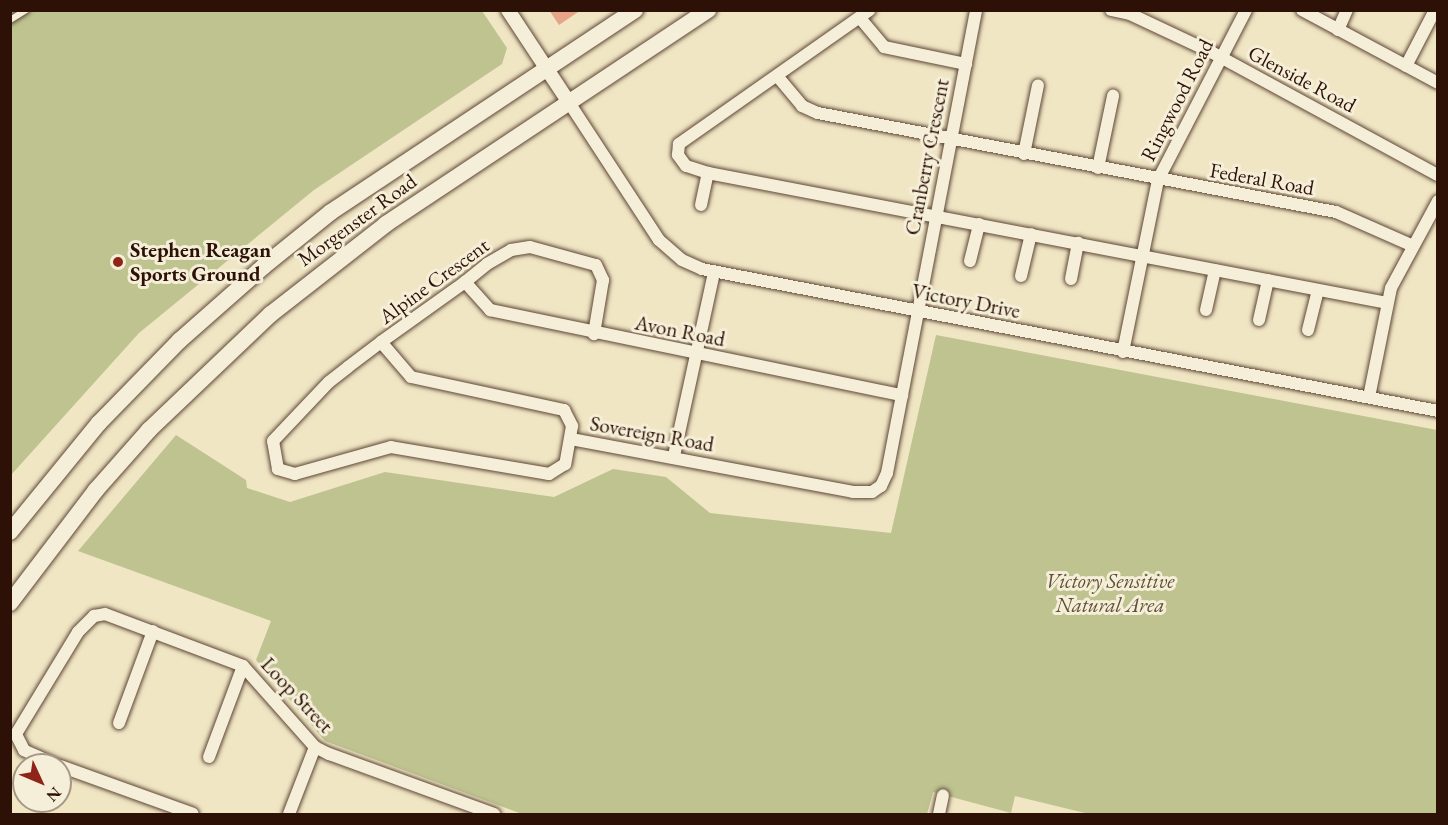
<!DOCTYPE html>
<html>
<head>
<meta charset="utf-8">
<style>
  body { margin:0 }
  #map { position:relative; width:1448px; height:825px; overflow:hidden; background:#f0e6c4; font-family:"EB Garamond",serif }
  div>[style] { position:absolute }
  .green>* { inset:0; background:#bec390 }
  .building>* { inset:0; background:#e6a488 }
  .roads { filter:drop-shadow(0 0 2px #5e4636) drop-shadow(0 0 2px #5e4636) }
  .service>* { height:6px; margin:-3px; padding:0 3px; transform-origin:3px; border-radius:3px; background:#f5efd9 }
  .minor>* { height:12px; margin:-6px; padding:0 6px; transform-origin:6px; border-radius:6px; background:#f5efd9 }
  .tertiary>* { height:14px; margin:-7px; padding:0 7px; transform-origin:7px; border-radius:7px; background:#f5efd9 }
  .secondary>* { height:16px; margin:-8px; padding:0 8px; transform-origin:8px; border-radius:8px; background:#f5efd9 }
  .dots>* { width:16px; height:16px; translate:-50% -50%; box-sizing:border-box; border:3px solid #f5efd9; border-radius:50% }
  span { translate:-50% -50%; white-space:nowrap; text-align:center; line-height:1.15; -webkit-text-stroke:6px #f5efd9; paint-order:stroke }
  .street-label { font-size:21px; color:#2d1106 }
  .poi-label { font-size:21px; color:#2d1106; font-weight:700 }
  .left { translate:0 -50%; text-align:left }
  .park-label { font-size:21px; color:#604f36; font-style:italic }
  .frame { position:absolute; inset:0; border:12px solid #2d1106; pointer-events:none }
  .north { position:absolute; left:12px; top:753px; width:60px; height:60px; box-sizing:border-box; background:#f5efd9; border:2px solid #a59685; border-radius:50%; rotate:134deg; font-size:16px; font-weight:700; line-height:24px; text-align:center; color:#2d1106 }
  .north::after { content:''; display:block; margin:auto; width:21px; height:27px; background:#8f2418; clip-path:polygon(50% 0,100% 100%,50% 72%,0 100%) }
</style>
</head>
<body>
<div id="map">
  <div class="green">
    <i style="clip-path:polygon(11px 11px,482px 11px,507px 48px,502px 64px,314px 190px,139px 333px,11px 475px)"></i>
    <i style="clip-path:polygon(936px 335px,1437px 430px,1437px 814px,1089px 814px,1015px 796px,1011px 813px,933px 792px,927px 814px,522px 814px,325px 741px,256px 660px,271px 621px,78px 551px,176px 435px,246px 480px,247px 488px,290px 502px,385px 472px,554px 497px,613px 469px,666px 477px,710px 513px,891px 533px)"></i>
  </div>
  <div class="building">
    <i style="clip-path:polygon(549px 10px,581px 10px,559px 25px)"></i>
  </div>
  <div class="roads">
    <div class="service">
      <i style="left:10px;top:20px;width:19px;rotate:-32deg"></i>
    </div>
    <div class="minor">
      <i style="left:1111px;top:10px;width:19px;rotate:12deg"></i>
      <i style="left:1130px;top:14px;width:92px;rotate:25.2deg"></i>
      <i style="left:1213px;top:53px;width:256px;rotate:28.5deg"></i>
      <i style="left:1302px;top:10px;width:154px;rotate:28.2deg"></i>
      <i style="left:860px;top:18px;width:38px;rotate:50deg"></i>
      <i style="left:884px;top:47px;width:84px;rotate:11.7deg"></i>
      <i style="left:1338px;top:30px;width:22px;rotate:-66deg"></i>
      <i style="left:1406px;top:66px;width:63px;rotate:-62.6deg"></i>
      <i style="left:778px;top:77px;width:38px;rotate:50deg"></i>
      <i style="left:802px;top:106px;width:17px;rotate:24deg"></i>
      <i style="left:818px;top:113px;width:527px;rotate:10.82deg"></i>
      <i style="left:1336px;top:212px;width:84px;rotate:23.8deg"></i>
      <i style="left:568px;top:101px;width:166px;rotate:56.8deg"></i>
      <i style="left:659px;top:240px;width:30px;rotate:41deg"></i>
      <i style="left:682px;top:260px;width:22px;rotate:24deg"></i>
      <i style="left:702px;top:269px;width:750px;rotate:10.92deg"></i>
      <i style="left:1024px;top:154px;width:70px;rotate:-78.5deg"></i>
      <i style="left:1098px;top:168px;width:74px;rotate:-78.2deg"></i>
      <i style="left:708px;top:173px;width:691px;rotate:10.84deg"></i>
      <i style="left:701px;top:205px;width:33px;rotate:-78deg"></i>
      <i style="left:708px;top:173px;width:23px;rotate:-162deg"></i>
      <i style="left:686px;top:166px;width:14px;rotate:-126deg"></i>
      <i style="left:678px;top:155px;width:11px;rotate:-85deg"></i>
      <i style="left:679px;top:144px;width:233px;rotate:-35.1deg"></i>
      <i style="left:970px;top:261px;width:38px;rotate:-76deg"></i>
      <i style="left:1021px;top:276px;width:43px;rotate:-76.6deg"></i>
      <i style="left:1071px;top:279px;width:37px;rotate:-79deg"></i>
      <i style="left:465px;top:282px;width:38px;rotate:48deg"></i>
      <i style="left:490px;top:310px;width:421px;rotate:11.7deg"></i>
      <i style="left:1206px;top:310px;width:41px;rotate:-77.3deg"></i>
      <i style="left:1259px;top:320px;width:41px;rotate:-77.3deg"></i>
      <i style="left:1308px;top:330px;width:41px;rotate:-76deg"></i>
      <i style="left:381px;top:342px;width:46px;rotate:49.4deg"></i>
      <i style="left:411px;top:377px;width:157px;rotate:12.2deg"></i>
      <i style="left:564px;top:410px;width:18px;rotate:63deg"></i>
      <i style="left:572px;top:426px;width:39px;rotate:100deg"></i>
      <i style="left:565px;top:464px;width:19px;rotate:148deg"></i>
      <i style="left:549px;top:474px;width:160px;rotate:-170.3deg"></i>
      <i style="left:391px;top:447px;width:100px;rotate:164.3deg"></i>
      <i style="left:295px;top:474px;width:18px;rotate:-164deg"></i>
      <i style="left:278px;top:469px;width:28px;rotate:-100deg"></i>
      <i style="left:273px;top:441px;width:81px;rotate:-46.5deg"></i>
      <i style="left:329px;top:382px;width:24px;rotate:-38deg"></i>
      <i style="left:348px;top:367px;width:41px;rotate:-37.1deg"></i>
      <i style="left:381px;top:342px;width:103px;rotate:-35.5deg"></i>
      <i style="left:465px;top:282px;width:28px;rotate:-39deg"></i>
      <i style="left:487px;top:264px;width:28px;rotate:-30deg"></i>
      <i style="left:511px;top:250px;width:19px;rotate:-9deg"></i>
      <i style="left:530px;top:247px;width:68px;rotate:15.3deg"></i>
      <i style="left:596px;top:265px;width:17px;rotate:65deg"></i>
      <i style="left:603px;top:280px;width:55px;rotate:99.5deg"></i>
      <i style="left:1123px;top:352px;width:176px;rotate:-78.5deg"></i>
      <i style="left:1158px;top:180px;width:191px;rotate:-62.6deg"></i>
      <i style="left:1369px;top:397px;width:111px;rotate:-78.6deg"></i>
      <i style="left:1391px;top:288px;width:99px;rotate:-61.6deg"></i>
      <i style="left:571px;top:439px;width:287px;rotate:10.6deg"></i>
      <i style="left:853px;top:492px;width:19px"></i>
      <i style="left:872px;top:492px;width:11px;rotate:-34deg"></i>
      <i style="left:881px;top:486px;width:14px;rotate:-65deg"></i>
      <i style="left:887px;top:473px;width:471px;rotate:-79.1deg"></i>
      <i style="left:674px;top:456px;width:188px;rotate:-77.7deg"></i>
      <i style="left:119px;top:723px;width:98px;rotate:-69.7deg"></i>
      <i style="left:209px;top:757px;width:97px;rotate:-69.5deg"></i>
      <i style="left:57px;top:765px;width:36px;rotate:-156deg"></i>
      <i style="left:24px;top:750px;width:18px;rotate:-117deg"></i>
      <i style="left:16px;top:734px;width:119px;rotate:-58.7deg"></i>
      <i style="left:78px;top:632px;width:23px;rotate:-45deg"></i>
      <i style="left:94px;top:616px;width:11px;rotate:-10deg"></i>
      <i style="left:105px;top:614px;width:147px;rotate:20.6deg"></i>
      <i style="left:243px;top:666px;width:108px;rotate:48.4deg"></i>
      <i style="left:315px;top:747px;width:16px;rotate:27deg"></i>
      <i style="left:329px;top:754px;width:176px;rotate:20deg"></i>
      <i style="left:60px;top:766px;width:141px;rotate:19.8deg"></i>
      <i style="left:289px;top:814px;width:72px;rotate:-68.8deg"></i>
      <i style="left:939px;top:814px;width:19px;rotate:-78deg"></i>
    </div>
    <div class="tertiary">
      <i style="left:508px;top:10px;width:109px;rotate:56.6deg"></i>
    </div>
    <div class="secondary">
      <i style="left:10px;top:532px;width:141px;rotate:-50.8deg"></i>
      <i style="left:99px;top:423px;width:115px;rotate:-45.7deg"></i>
      <i style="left:179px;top:341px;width:113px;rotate:-41.4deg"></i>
      <i style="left:264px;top:266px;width:86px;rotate:-38.9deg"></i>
      <i style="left:331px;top:212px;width:365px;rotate:-33.6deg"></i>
      <i style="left:10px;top:603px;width:142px;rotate:-52.7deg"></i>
      <i style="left:96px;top:490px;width:80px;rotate:-48.5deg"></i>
      <i style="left:149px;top:430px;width:168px;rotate:-43.6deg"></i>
      <i style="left:271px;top:314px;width:146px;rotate:-38deg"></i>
      <i style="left:386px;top:224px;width:387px;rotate:-33.6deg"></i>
    </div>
  </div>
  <div class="dots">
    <i style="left:118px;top:262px;background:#8f2418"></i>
  </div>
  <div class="street-label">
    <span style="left:1302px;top:79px;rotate:28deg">Glenside Road</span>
    <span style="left:1177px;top:100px;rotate:-63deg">Ringwood Road</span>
    <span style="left:927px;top:157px;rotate:-79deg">Cranberry Crescent</span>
    <span style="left:1262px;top:179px;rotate:10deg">Federal Road</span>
    <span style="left:357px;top:220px;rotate:-36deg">Morgenster Road</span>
    <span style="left:434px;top:281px;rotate:-36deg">Alpine Crescent</span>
    <span style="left:966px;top:301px;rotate:11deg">Victory Drive</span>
    <span style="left:680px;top:331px;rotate:11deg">Avon Road</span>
    <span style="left:652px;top:434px;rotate:10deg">Sovereign Road</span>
    <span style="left:297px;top:695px;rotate:47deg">Loop Street</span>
  </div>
  <div class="poi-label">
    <span class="left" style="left:130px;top:262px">Stephen Reagan<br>Sports Ground</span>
  </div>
  <div class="park-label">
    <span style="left:1110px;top:593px">Victory Sensitive<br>Natural Area</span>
  </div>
  <div class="frame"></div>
  <div class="north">N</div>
</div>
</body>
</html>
